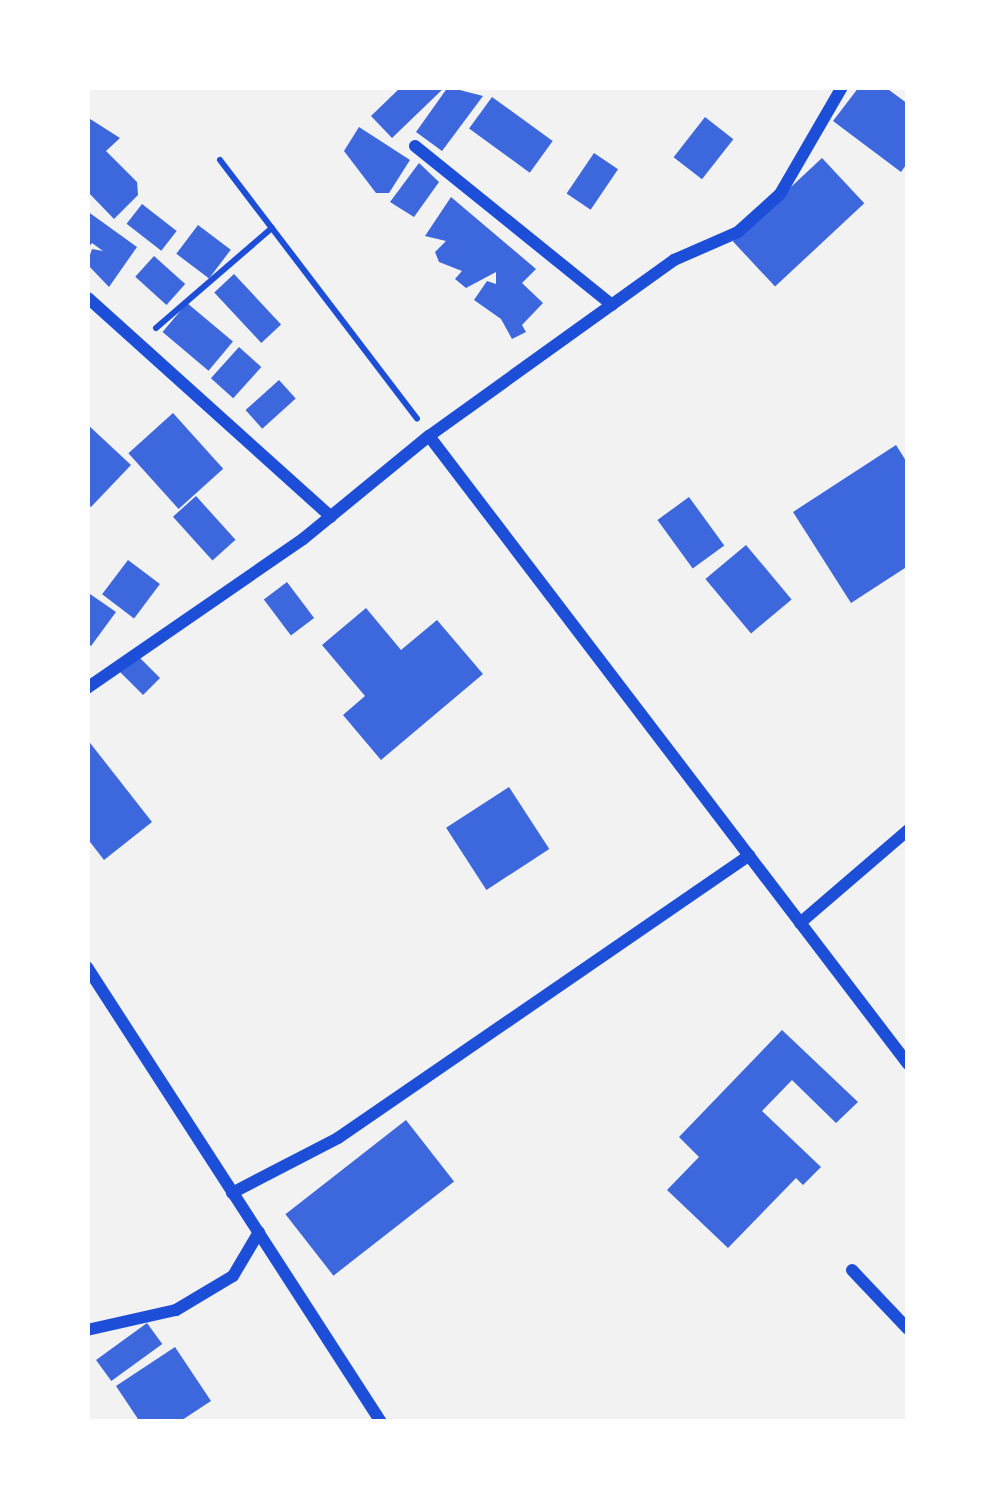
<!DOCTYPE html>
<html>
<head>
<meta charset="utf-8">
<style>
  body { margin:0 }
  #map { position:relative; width:995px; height:1509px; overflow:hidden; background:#f2f2f2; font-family:Rubik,sans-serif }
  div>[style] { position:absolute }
  .building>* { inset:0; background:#3d67dc; transform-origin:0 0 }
  .path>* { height:6px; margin:-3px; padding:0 3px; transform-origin:3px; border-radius:3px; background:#1d4ed8 }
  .minor>* { height:12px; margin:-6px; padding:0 6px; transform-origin:6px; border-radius:6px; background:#1d4ed8 }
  span { translate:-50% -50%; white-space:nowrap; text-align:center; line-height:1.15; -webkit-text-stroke:10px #fff; paint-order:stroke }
  .frame { position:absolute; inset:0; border:90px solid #fff; pointer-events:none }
</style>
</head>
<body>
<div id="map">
  <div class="building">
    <i style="clip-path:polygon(401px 87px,445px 87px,392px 138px,371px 116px)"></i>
    <i style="clip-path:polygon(448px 87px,483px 96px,442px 151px,416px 132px)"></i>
    <i style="clip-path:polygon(859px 87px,885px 87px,908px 104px,908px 162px,901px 172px,833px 121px)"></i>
    <i style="left:492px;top:97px;width:75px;height:39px;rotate:36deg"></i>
    <i style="clip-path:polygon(87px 117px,120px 138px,106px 151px,137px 182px,138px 195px,114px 219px,87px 191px)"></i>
    <i style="left:705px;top:117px;width:36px;height:51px;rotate:38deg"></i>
    <i style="clip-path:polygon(359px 127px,410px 160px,389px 193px,376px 193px,344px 151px)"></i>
    <i style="left:594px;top:153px;width:29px;height:49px;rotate:34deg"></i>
    <i style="left:822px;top:158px;width:62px;height:122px;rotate:47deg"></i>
    <i style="clip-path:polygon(419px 163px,439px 182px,414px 217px,390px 202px)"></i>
    <i style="clip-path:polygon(451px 197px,536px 269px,522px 283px,543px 303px,522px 325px,526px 332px,512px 339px,501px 319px,474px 300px,487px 281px,496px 284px,496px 272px,466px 288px,455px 279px,462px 271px,439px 262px,435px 252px,446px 241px,425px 236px)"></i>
    <i style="left:142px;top:204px;width:44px;height:25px;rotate:38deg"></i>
    <i style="clip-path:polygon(87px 211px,137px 247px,109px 287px,87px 264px,92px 249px,103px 251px,92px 243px,87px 249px)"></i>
    <i style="left:198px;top:225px;width:41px;height:36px;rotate:37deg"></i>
    <i style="left:154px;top:256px;width:42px;height:28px;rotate:42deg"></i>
    <i style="left:234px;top:274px;width:69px;height:27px;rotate:47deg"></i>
    <i style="left:187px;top:303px;width:60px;height:38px;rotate:40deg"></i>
    <i style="left:239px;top:347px;width:30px;height:42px;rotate:42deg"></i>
    <i style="left:279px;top:380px;width:25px;height:45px;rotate:48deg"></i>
    <i style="left:173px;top:413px;width:75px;height:60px;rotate:48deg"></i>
    <i style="clip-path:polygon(87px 424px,131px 465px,91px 507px,87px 504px)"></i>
    <i style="clip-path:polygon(896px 445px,908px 464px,908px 566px,851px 603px,793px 512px)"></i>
    <i style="left:196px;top:496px;width:59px;height:31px;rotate:48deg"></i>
    <i style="left:689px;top:497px;width:60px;height:39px;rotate:54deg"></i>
    <i style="left:746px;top:545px;width:71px;height:53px;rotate:50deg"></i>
    <i style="left:128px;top:560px;width:40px;height:43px;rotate:37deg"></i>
    <i style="left:287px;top:582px;width:45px;height:29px;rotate:53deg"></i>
    <i style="clip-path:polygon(90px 594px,116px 612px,91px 646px,87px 643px)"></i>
    <i style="clip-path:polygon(366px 608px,401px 650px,437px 620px,483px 674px,381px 760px,343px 715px,365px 696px,322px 645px)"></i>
    <i style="left:136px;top:654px;width:34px;height:24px;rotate:45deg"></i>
    <i style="clip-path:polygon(87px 739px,152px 822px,104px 860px,87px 838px)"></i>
    <i style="left:509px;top:787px;width:74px;height:75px;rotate:57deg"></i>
    <i style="clip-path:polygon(782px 1030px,858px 1102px,836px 1123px,792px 1080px,762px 1111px,821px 1167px,803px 1185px,796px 1178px,728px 1248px,667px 1190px,699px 1157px,679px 1137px)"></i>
    <i style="left:406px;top:1120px;width:78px;height:153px;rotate:52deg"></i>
    <i style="left:147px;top:1323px;width:26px;height:63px;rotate:54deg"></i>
    <i style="clip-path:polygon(175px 1347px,211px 1401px,179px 1422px,140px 1422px,116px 1386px)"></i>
  </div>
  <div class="path">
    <i style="left:220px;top:160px;width:325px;rotate:52.7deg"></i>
    <i style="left:156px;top:328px;width:153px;rotate:-40.8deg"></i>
  </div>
  <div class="minor">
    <i style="left:415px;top:146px;width:253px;rotate:38.9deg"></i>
    <i style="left:88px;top:298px;width:327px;rotate:42deg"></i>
    <i style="left:429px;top:436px;width:790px;rotate:52.67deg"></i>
    <i style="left:87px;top:688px;width:262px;rotate:-34.6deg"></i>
    <i style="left:303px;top:539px;width:163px;rotate:-39.3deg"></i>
    <i style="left:429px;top:436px;width:302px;rotate:-35.7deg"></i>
    <i style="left:674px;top:260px;width:70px;rotate:-23.6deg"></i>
    <i style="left:738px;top:232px;width:57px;rotate:-42.1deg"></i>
    <i style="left:780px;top:194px;width:124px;rotate:-59.9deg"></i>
    <i style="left:800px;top:923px;width:143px;rotate:-40.7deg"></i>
    <i style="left:87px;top:967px;width:542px;rotate:57.13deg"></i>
    <i style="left:232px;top:1193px;width:119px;rotate:-27.4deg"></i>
    <i style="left:338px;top:1138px;width:499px;rotate:-34.5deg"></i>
    <i style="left:852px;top:1270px;width:81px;rotate:46.5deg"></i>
    <i style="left:87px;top:1330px;width:91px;rotate:-12.7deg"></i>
    <i style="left:176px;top:1310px;width:66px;rotate:-30.8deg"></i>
    <i style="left:233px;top:1276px;width:51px;rotate:-59.4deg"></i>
  </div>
  <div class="frame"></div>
</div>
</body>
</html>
